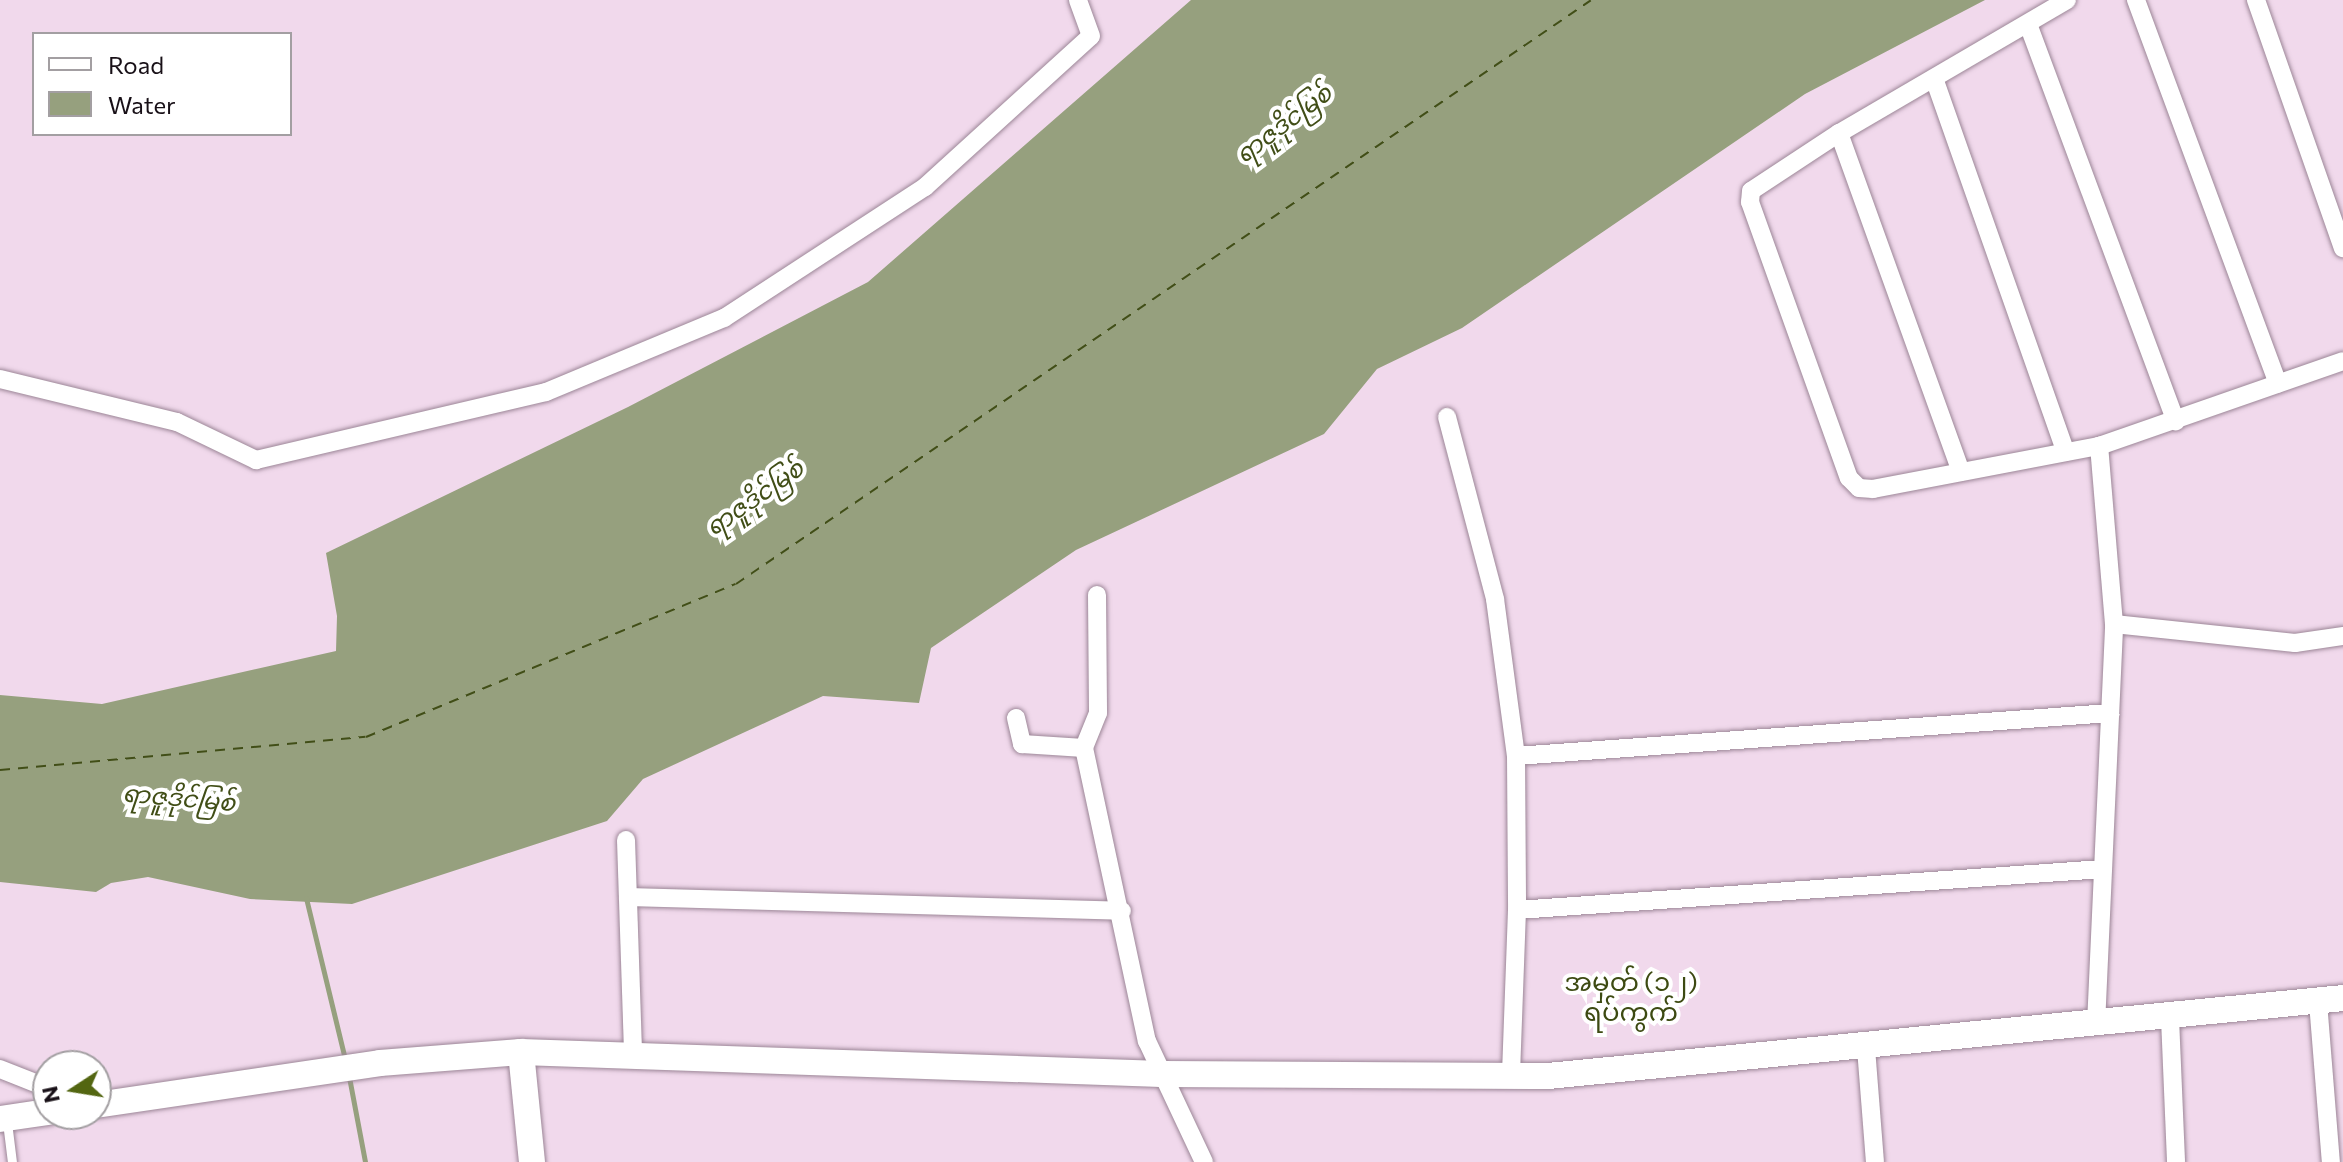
<!DOCTYPE html>
<html>
<head>
<meta charset="utf-8">
<style>
  body { margin:0 }
  #map { position:relative; width:2343px; height:1162px; overflow:hidden; background:#f1d9ec; font-family:Commissioner,"Noto Sans Myanmar",sans-serif }
  div>[style] { position:absolute }
  .water>* { inset:0; background:#96a07e }
  .stream>* { height:5px; margin:-2.5px; padding:0 2.5px; transform-origin:2.5px; border-radius:2.5px; background:#96a07e }
  .ferry>* { height:2px; margin-top:-1px; transform-origin:0; background:repeating-linear-gradient(90deg,#414e17 0 10px,transparent 0 18px) }
  .roads { filter:drop-shadow(0 0 2px #9c8697) drop-shadow(0 0 2px #9c8697) }
  .lane>* { height:9px; margin:-4.5px; padding:0 4.5px; transform-origin:4.5px; border-radius:4.5px; background:#fff }
  .street>* { height:18px; margin:-9px; padding:0 9px; transform-origin:9px; border-radius:9px; background:#fff }
  .secondary>* { height:26px; margin:-13px; padding:0 13px; transform-origin:13px; border-radius:13px; background:#fff }
  span { translate:-50% -50%; white-space:nowrap; text-align:center; line-height:1.15; -webkit-text-stroke:8px #fff; paint-order:stroke }
  .water-label { font-size:24px; color:#414e17; font-style:italic }
  .quarter-label { font-size:26px; color:#3d4a12 }
  .legend { position:absolute; left:32px; top:32px; width:260px; height:104px; box-sizing:border-box; background:#fff; border:2px solid #a39fa2; margin:0; padding:10px 14px; list-style:none; font-size:24px; color:#181017 }
  .legend li { display:flex; align-items:center; gap:16px; height:40px }
  .legend b { width:40px; border:2px solid #a39fa2 }
  .north { position:absolute; left:32px; top:1050px; width:80px; height:80px; box-sizing:border-box; background:#fff; border:2px solid #a39fa2; border-radius:50%; rotate:258deg; font-size:22px; font-weight:700; line-height:32px; text-align:center; color:#181017 }
  .north::after { content:''; display:block; margin:auto; width:28px; height:36px; background:#536611; clip-path:polygon(50% 0,100% 100%,50% 72%,0 100%) }
</style>
</head>
<body>
<div id="map">
  <div class="water">
    <i style="clip-path:polygon(1191px 0,1985px 0,1805px 94px,1462px 328px,1377px 369px,1324px 434px,1076px 550px,931px 648px,919px 703px,823px 696px,643px 779px,607px 821px,352px 904px,250px 899px,148px 877px,111px 883px,96px 892px,0 882px,0 695px,102px 704px,336px 651px,337px 616px,326px 553px,628px 407px,868px 282px)"></i>
  </div>
  <div class="stream">
    <i style="left:306px;top:898px;width:166px;rotate:76.4deg"></i>
    <i style="left:349px;top:1077px;width:86px;rotate:79.3deg"></i>
  </div>
  <div class="ferry">
    <i style="left:0;top:770px;width:367px;rotate:-5.2deg"></i>
    <i style="left:366px;top:737px;width:400px;rotate:-22.5deg"></i>
    <i style="left:736px;top:584px;width:1035px;rotate:-34.33deg"></i>
  </div>
  <div class="roads">
    <div class="lane">
      <i style="left:7px;top:1122px;width:40px;rotate:82.9deg"></i>
    </div>
    <div class="street">
      <i style="left:2067px;top:0;width:264px;rotate:149.7deg"></i>
      <i style="left:1839px;top:133px;width:105px;rotate:146.6deg"></i>
      <i style="left:1751px;top:191px;width:11px;rotate:95deg"></i>
      <i style="left:1750px;top:202px;width:293px;rotate:70.3deg"></i>
      <i style="left:1849px;top:478px;width:14px;rotate:45deg"></i>
      <i style="left:1859px;top:488px;width:14px;rotate:4deg"></i>
      <i style="left:1873px;top:489px;width:230px;rotate:-10.8deg"></i>
      <i style="left:2099px;top:446px;width:258px;rotate:-19.2deg"></i>
      <i style="left:2136px;top:0;width:409px;rotate:69.7deg"></i>
      <i style="left:2256px;top:0;width:263px;rotate:70.7deg"></i>
      <i style="left:2028px;top:24px;width:424px;rotate:69.6deg"></i>
      <i style="left:1935px;top:81px;width:393px;rotate:70.6deg"></i>
      <i style="left:1839px;top:133px;width:360px;rotate:70.2deg"></i>
      <i style="left:0;top:379px;width:182px;rotate:13.7deg"></i>
      <i style="left:177px;top:422px;width:88px;rotate:25.7deg"></i>
      <i style="left:256px;top:460px;width:298px;rotate:-13.2deg"></i>
      <i style="left:546px;top:392px;width:193px;rotate:-22.6deg"></i>
      <i style="left:724px;top:318px;width:240px;rotate:-33.1deg"></i>
      <i style="left:925px;top:187px;width:224px;rotate:-42.3deg"></i>
      <i style="left:1091px;top:36px;width:38px;rotate:-110deg"></i>
      <i style="left:1447px;top:417px;width:188px;rotate:75.2deg"></i>
      <i style="left:1495px;top:599px;width:158px;rotate:82.4deg"></i>
      <i style="left:1516px;top:756px;width:154px;rotate:89.6deg"></i>
      <i style="left:1517px;top:910px;width:165px;rotate:92.1deg"></i>
      <i style="left:1097px;top:595px;width:118px;rotate:89.5deg"></i>
      <i style="left:1098px;top:713px;width:38px;rotate:112deg"></i>
      <i style="left:1084px;top:748px;width:300px;rotate:77.9deg"></i>
      <i style="left:1147px;top:1041px;width:134px;rotate:64.8deg"></i>
      <i style="left:2114px;top:624px;width:182px;rotate:6deg"></i>
      <i style="left:2295px;top:643px;width:49px;rotate:-8.3deg"></i>
      <i style="left:1016px;top:718px;width:27px;rotate:77deg"></i>
      <i style="left:1022px;top:744px;width:62px;rotate:3.7deg"></i>
      <i style="left:1516px;top:756px;width:596px;rotate:-4.14deg"></i>
      <i style="left:626px;top:840px;width:216px;rotate:88.1deg"></i>
      <i style="left:628px;top:897px;width:494px;rotate:1.6deg"></i>
      <i style="left:1517px;top:910px;width:587px;rotate:-4deg"></i>
      <i style="left:2318px;top:1002px;width:161px;rotate:85.4deg"></i>
      <i style="left:2170px;top:1018px;width:144px;rotate:87.6deg"></i>
      <i style="left:2096px;top:1025px;width:401px;rotate:-87.4deg"></i>
      <i style="left:2114px;top:624px;width:179px;rotate:-94.8deg"></i>
      <i style="left:1866px;top:1048px;width:114px;rotate:85.5deg"></i>
      <i style="left:0;top:1069px;width:52px;rotate:21.6deg"></i>
    </div>
    <div class="secondary">
      <i style="left:521px;top:1052px;width:111px;rotate:84.3deg"></i>
      <i style="left:96px;top:1105px;width:287px;rotate:-8.4deg"></i>
      <i style="left:380px;top:1063px;width:141px;rotate:-4.5deg"></i>
      <i style="left:521px;top:1052px;width:641px;rotate:1.97deg"></i>
      <i style="left:1162px;top:1074px;width:386px;rotate:0.3deg"></i>
      <i style="left:1548px;top:1076px;width:799px;rotate:-5.6deg"></i>
      <i style="left:0;top:1119px;width:49px;rotate:-8.3deg"></i>
    </div>
  </div>
  <div class="water-label">
    <span style="left:1283px;top:123px;rotate:-37deg">ရာဇူဒိုင်မြစ်</span>
    <span style="left:754px;top:497px;rotate:-35deg">ရာဇူဒိုင်မြစ်</span>
    <span style="left:179px;top:797px;rotate:5deg">ရာဇူဒိုင်မြစ်</span>
  </div>
  <div class="quarter-label">
    <span style="left:1631px;top:996px">အမှတ် (၁၂)<br>ရပ်ကွက်</span>
  </div>
  <ul class="legend">
  <li><b style="height:10px;background:#fff"></b>Road</li>
  <li><b style="height:22px;background:#96a07e"></b>Water</li>
  </ul>
  <div class="north">N</div>
</div>
</body>
</html>
